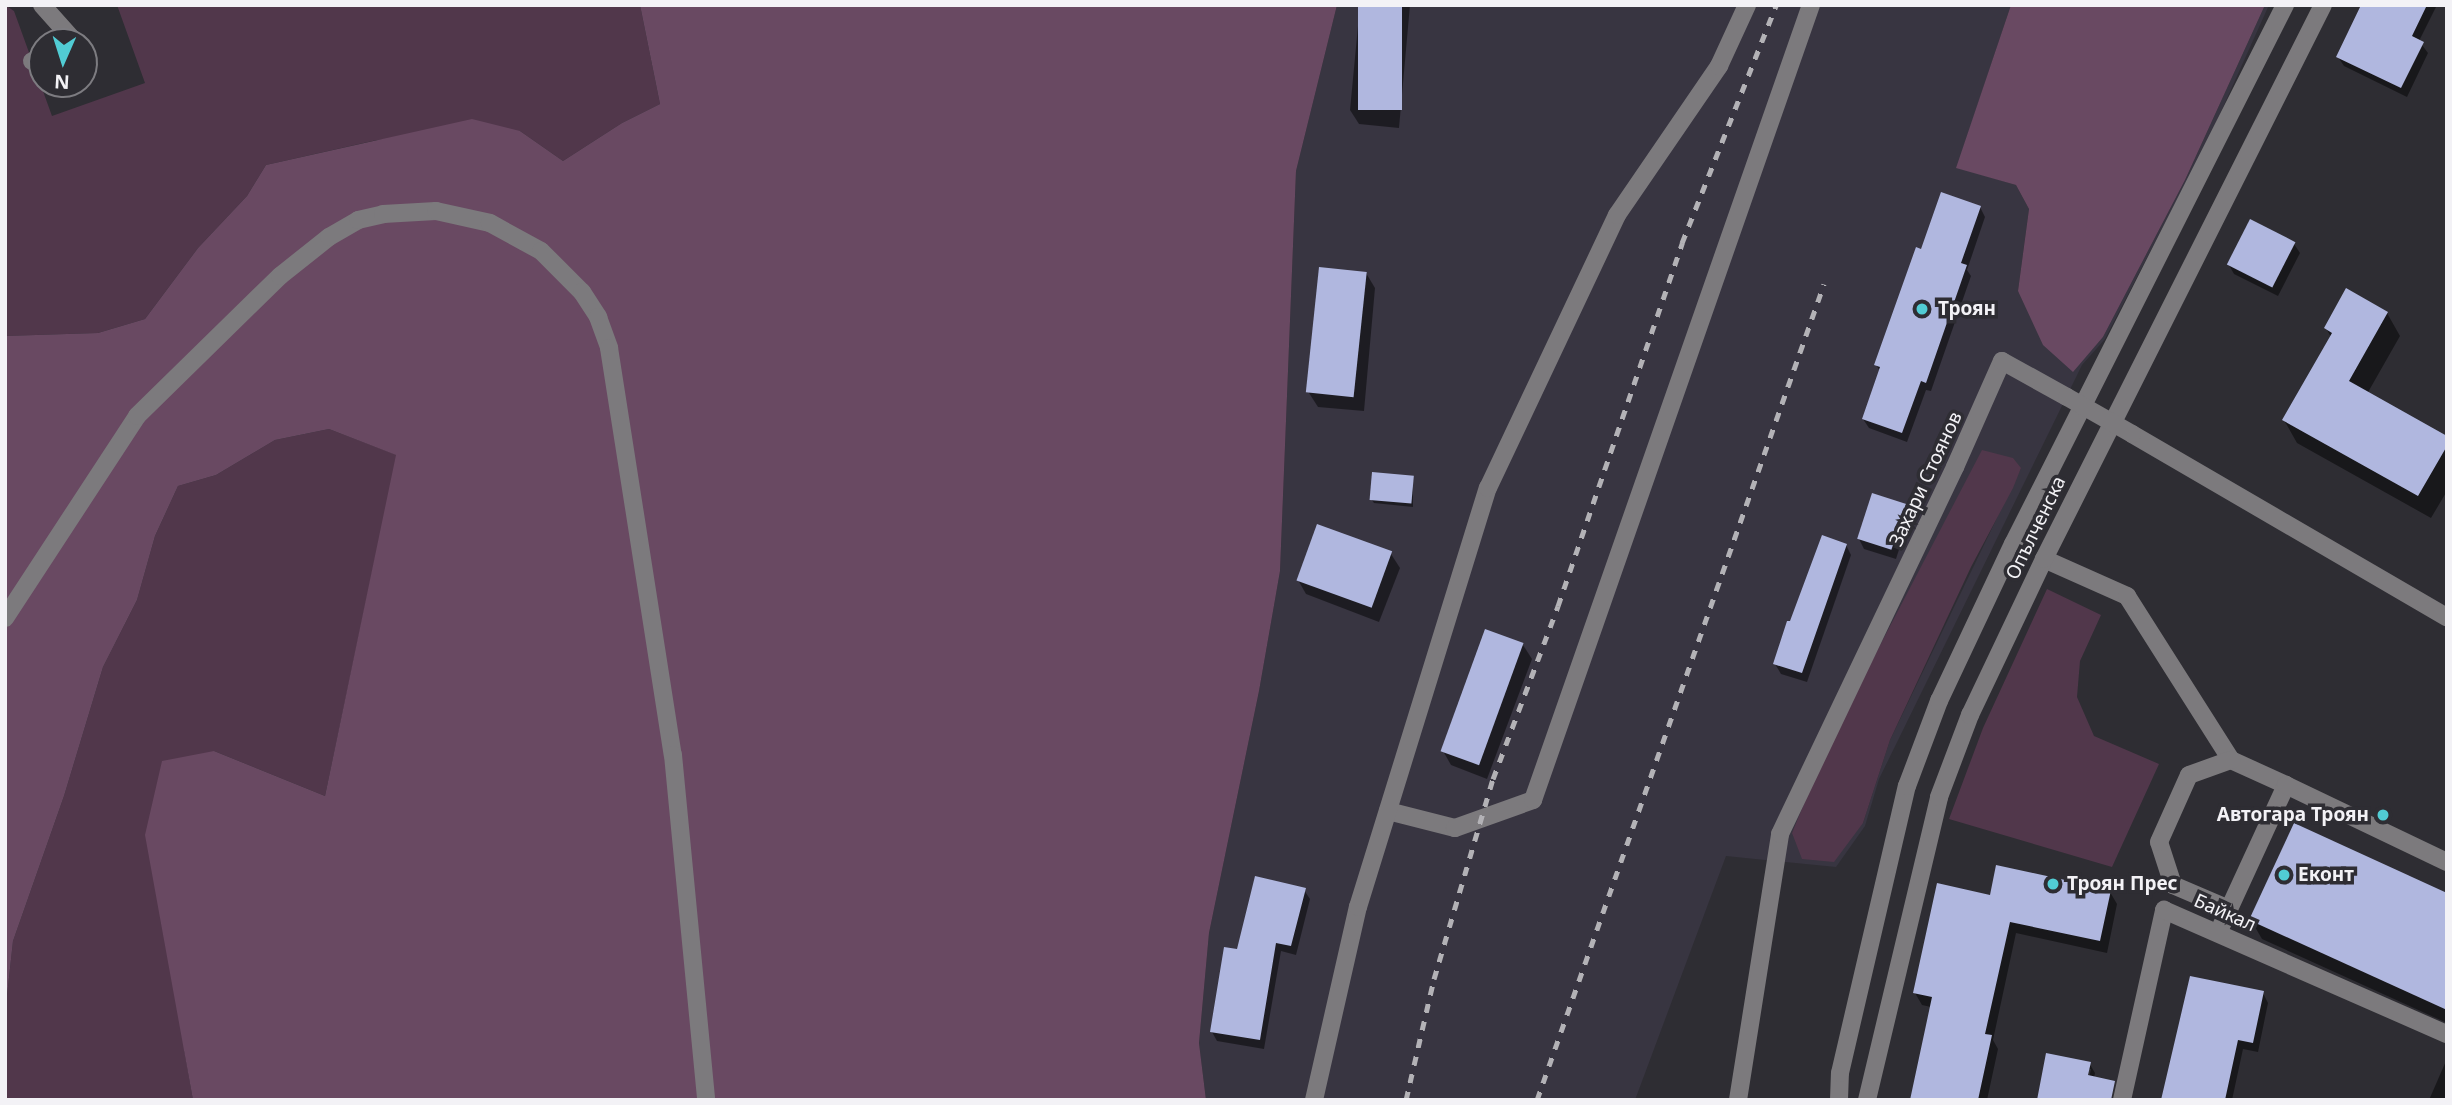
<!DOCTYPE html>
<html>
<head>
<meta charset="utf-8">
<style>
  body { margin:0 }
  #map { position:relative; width:2452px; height:1105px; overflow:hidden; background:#2e2d33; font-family:"Noto Sans",sans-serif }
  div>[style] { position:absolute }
  .built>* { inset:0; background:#383541 }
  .green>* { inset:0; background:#51374b }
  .forest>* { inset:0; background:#694962 }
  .shadow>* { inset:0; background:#0007 }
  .building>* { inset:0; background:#b0b7df; transform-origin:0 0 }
  .minor>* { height:18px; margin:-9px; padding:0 9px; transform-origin:9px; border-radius:9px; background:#7c7a7d }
  .rail>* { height:5px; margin-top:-2.5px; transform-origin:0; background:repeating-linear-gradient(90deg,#b3b2b6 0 9px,transparent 0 18px) }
  .minor-bridge>* { height:18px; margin:-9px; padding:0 9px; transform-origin:9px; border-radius:9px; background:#7c7a7d }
  .dots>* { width:19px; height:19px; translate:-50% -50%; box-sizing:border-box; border:4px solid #2e2d33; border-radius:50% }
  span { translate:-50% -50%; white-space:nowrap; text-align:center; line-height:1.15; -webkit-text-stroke:7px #2e2d33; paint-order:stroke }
  .poi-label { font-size:19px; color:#f3f2f6; font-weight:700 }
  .left { translate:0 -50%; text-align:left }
  .right { translate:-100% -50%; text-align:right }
  .street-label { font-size:19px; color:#f3f2f6 }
  .frame { position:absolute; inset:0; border:7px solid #f3f2f6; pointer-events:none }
  .north { position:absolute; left:28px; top:28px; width:70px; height:70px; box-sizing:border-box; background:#2e2d33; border:2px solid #7d7c81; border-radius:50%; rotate:183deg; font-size:19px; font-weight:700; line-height:28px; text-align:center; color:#f3f2f6 }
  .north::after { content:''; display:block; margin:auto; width:24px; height:32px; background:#51ccd4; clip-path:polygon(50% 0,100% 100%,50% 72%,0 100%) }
</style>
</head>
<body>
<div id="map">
  <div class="built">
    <i style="clip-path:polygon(evenodd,1337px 5px,2011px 5px,1957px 167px,2016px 185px,2029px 209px,2018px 291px,2073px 371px,2103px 337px,2185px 180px,2265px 5px,2269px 5px,2210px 136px,2105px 339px,2082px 365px,1879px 779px,1865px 826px,1836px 867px,1726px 856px,1635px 1100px,1206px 1100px,1199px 1043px,1209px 933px,1259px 691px,1280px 571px,1296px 171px,1337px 5px,2021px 468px,1890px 740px,1863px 823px,1792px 833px,2021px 468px)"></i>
  </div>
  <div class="green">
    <i style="clip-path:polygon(5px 5px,14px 11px,52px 116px,145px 83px,117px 5px,640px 5px,660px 104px,622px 123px,563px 161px,520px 131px,377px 140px,266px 165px,247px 196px,198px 248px,145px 319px,98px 333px,5px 336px)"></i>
    <i style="clip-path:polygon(329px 429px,397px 455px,325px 796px,214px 751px,184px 1049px,193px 1100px,5px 1100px,5px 1014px,13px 941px,64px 796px,103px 667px,137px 600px,155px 536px,178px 486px,216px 475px,275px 440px)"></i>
    <i style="clip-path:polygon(1982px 450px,2013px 458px,2021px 468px,2013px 488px,1971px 567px,1890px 740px,1863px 823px,1834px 862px,1802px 859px,1792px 833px,1830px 741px)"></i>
    <i style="clip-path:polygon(2047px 589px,2101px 615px,2080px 661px,2077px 697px,2094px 736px,2159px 764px,2112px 867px,1949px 819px,1983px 728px)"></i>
  </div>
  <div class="forest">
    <i style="clip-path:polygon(640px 5px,1337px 5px,1296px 171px,1280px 571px,1259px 691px,1209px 933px,1199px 1043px,1206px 1100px,193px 1100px,145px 835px,162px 761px,214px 751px,325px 796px,396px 455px,329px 429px,275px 440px,216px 475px,178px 486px,155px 536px,137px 600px,103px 667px,64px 796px,13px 941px,5px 1014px,5px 336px,98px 333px,145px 319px,198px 248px,247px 196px,266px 165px,472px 119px,520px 131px,563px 161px,622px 123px,660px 104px)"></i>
    <i style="clip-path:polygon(2011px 5px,2265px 5px,2185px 180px,2103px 337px,2073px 372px,2043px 345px,2018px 291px,2029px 209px,2016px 185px,1956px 168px)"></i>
  </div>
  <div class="shadow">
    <i style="clip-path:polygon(1360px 5px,1410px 5px,1399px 128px,1359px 124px,1350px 110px)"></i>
    <i style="clip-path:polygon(2363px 5px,2437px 5px,2419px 41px,2428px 53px,2407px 97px,2344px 66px,2338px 57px)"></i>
    <i style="clip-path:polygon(1980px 207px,1985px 217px,1967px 270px,1971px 276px,1931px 391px,1926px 390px,1907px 442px,1869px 428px,1863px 419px,1880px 371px,1876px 365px,1923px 252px)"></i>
    <i style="clip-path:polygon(2294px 244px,2300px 253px,2278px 296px,2234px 274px,2229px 265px)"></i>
    <i style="clip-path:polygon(1366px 273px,1375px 288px,1364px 411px,1318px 407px,1309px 393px)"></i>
    <i style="clip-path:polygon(2387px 313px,2400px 336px,2367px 394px,2447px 438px,2447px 491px,2431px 518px,2297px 443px,2284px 420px,2331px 337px,2326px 328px)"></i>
    <i style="clip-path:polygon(1413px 477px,1413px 507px,1374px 503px,1371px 499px)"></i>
    <i style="clip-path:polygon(1905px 506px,1910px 515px,1896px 559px,1864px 549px,1859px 539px)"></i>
    <i style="clip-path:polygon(1846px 545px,1851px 555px,1807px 682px,1781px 674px,1775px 664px,1791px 624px)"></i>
    <i style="clip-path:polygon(1391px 554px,1400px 568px,1379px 622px,1306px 594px,1298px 580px)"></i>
    <i style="clip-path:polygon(1523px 645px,1532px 659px,1487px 779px,1451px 765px,1443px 751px)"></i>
    <i style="clip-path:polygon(1304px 890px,1310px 899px,1296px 955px,1281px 951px,1264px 1049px,1217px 1041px,1212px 1032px,1238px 951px)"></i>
    <i style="clip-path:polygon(2110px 892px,2117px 904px,2107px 953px,2016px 933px,1993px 1040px,1998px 1049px,1987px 1100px,1912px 1100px,1931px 1007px,1922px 1005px,1915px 993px,1991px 897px)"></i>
    <i style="clip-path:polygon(2447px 895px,2447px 1023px,2262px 939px,2251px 920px)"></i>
    <i style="clip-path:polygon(2263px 993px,2268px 1003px,2258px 1052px,2243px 1049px,2232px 1100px,2163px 1100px)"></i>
    <i style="clip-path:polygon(evenodd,2047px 1055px,2089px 1063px,2095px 1073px,2094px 1078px,2101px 1080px,2107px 1090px,2105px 1100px,2039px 1100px,2047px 1055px,2087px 1069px,2091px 1069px,2088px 1084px,2084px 1084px,2087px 1069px)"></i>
    <i style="clip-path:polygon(2446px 1061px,2447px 1100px,2429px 1100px)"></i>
  </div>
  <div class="building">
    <i style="left:1358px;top:5px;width:44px;height:105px"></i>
    <i style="clip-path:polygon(2361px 5px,2427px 5px,2412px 36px,2424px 42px,2401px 88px,2336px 57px)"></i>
    <i style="clip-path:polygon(1941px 192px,1981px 206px,1961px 263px,1967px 265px,1926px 383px,1921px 381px,1902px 433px,1862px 419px,1880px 367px,1874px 365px,1916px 247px,1921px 249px)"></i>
    <i style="left:2250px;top:219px;width:51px;height:51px;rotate:27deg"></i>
    <i style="left:1319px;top:267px;width:48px;height:126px;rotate:6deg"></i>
    <i style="clip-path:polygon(2346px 288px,2388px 312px,2349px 381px,2447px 436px,2447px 446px,2418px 496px,2282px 420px,2332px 333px,2324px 328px)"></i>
    <i style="left:1372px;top:472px;width:42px;height:28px;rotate:5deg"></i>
    <i style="left:1872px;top:493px;width:36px;height:48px;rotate:18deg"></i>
    <i style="left:1317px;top:524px;width:80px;height:60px;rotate:20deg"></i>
    <i style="clip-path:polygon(1822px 535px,1847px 544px,1802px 673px,1773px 664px,1787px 621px,1790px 621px)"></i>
    <i style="left:1485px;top:629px;width:41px;height:130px;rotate:20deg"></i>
    <i style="clip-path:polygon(2294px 823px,2447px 893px,2447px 1010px,2249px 920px)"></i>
    <i style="clip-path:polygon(1996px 865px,2111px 890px,2100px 941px,2010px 922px,1985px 1034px,1992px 1035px,1978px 1100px,1910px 1100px,1932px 997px,1913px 993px,1937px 883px,1990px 895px)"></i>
    <i style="clip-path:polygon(1255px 876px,1306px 888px,1291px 946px,1276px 943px,1260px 1040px,1210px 1032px,1224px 947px,1237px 949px)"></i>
    <i style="clip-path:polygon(2190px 976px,2264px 991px,2253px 1043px,2238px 1040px,2225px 1100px,2161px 1100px)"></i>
    <i style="clip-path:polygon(2046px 1053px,2091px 1062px,2088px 1075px,2115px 1081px,2111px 1100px,2037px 1100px)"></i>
  </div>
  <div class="minor">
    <i style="left:42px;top:5px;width:50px;rotate:48.3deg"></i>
    <i style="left:32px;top:61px;width:10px;rotate:-17deg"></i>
    <i style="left:2132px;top:434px;width:364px;rotate:30.2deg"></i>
    <i style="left:2044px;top:559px;width:91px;rotate:24deg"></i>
    <i style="left:2127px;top:596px;width:194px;rotate:57.6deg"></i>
    <i style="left:2231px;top:760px;width:60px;rotate:24.4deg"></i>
    <i style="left:5px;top:618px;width:241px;rotate:-56.8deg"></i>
    <i style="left:137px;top:416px;width:200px;rotate:-44.4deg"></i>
    <i style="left:280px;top:276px;width:63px;rotate:-38.5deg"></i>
    <i style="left:329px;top:237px;width:34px;rotate:-30deg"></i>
    <i style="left:358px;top:220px;width:26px;rotate:-13deg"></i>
    <i style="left:383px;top:214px;width:53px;rotate:-3.2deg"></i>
    <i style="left:436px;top:211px;width:55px;rotate:12.5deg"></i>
    <i style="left:490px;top:223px;width:58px;rotate:28.8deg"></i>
    <i style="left:541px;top:251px;width:58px;rotate:45deg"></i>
    <i style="left:582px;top:292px;width:30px;rotate:57deg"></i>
    <i style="left:598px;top:317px;width:33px;rotate:70deg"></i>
    <i style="left:609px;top:348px;width:412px;rotate:81.1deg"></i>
    <i style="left:673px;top:755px;width:347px;rotate:84.5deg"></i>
    <i style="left:1388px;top:811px;width:69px;rotate:14.2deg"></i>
    <i style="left:1455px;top:828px;width:83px;rotate:-19.7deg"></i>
    <i style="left:1533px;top:800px;width:842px;rotate:-70.73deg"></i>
    <i style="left:2229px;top:909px;width:61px;rotate:-156.8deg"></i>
    <i style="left:2173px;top:885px;width:45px;rotate:-108deg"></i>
    <i style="left:2159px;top:842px;width:73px;rotate:-65.9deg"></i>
    <i style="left:2189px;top:775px;width:45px;rotate:-19.7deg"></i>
    <i style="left:2218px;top:933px;width:163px;rotate:-65.3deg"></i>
    <i style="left:2286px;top:785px;width:178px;rotate:25.6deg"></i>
    <i style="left:1314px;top:1100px;width:198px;rotate:-77.2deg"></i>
    <i style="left:1358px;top:907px;width:439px;rotate:-72.8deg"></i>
    <i style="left:1488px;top:488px;width:302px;rotate:-64.7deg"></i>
    <i style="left:1617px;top:215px;width:181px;rotate:-55.6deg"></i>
    <i style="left:1719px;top:66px;width:67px;rotate:-65.3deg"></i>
    <i style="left:1738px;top:1100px;width:269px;rotate:-81deg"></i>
    <i style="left:1780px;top:834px;width:407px;rotate:-64.5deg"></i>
    <i style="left:1955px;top:467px;width:116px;rotate:-66.1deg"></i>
    <i style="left:2002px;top:361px;width:74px;rotate:29deg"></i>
    <i style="left:1839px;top:1100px;width:27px;rotate:-88deg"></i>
    <i style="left:1840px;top:1073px;width:295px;rotate:-76.9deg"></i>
    <i style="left:1907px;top:786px;width:91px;rotate:-69.4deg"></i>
    <i style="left:1939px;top:701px;width:174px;rotate:-64.8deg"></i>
    <i style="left:2013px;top:544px;width:604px;rotate:-63.22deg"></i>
    <i style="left:1867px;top:1100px;width:311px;rotate:-76.6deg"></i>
    <i style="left:1939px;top:797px;width:88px;rotate:-69.3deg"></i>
    <i style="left:1970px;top:715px;width:173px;rotate:-64.6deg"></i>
    <i style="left:2044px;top:559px;width:620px;rotate:-63.27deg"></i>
    <i style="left:2122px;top:1100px;width:195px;rotate:-77.5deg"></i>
    <i style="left:2164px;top:910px;width:309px;rotate:23.7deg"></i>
  </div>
  <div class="rail">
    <i style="left:1406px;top:1100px;width:124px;rotate:-77deg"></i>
    <i style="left:1434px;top:979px;width:209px;rotate:-73.6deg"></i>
    <i style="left:1493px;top:779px;width:185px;rotate:-69.4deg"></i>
    <i style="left:1558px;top:606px;width:384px;rotate:-71.1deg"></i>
    <i style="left:1682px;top:243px;width:256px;rotate:-68.4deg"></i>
    <i style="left:1537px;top:1100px;width:865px;rotate:-70.62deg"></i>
  </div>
  <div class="minor-bridge">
    <i style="left:2067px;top:397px;width:75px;rotate:29.6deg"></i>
  </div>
  <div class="dots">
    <i style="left:1922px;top:309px;background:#51ccd4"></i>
    <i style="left:2383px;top:815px;background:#51ccd4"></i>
    <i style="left:2284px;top:875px;background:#51ccd4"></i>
    <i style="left:2053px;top:884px;background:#51ccd4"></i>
  </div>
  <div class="poi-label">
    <span class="left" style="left:1938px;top:309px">Троян</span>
    <span class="right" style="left:2369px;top:815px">Автогара Троян</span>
    <span class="left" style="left:2298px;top:875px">Еконт</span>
    <span class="left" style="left:2067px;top:884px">Троян Прес</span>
  </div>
  <div class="street-label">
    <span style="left:1926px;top:479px;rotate:-65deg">Захари Стоянов</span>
    <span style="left:2036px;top:528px;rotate:-64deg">Опълченска</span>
    <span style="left:2225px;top:913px;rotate:24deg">Байкал</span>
  </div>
  <div class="frame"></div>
  <div class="north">N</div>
</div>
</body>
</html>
